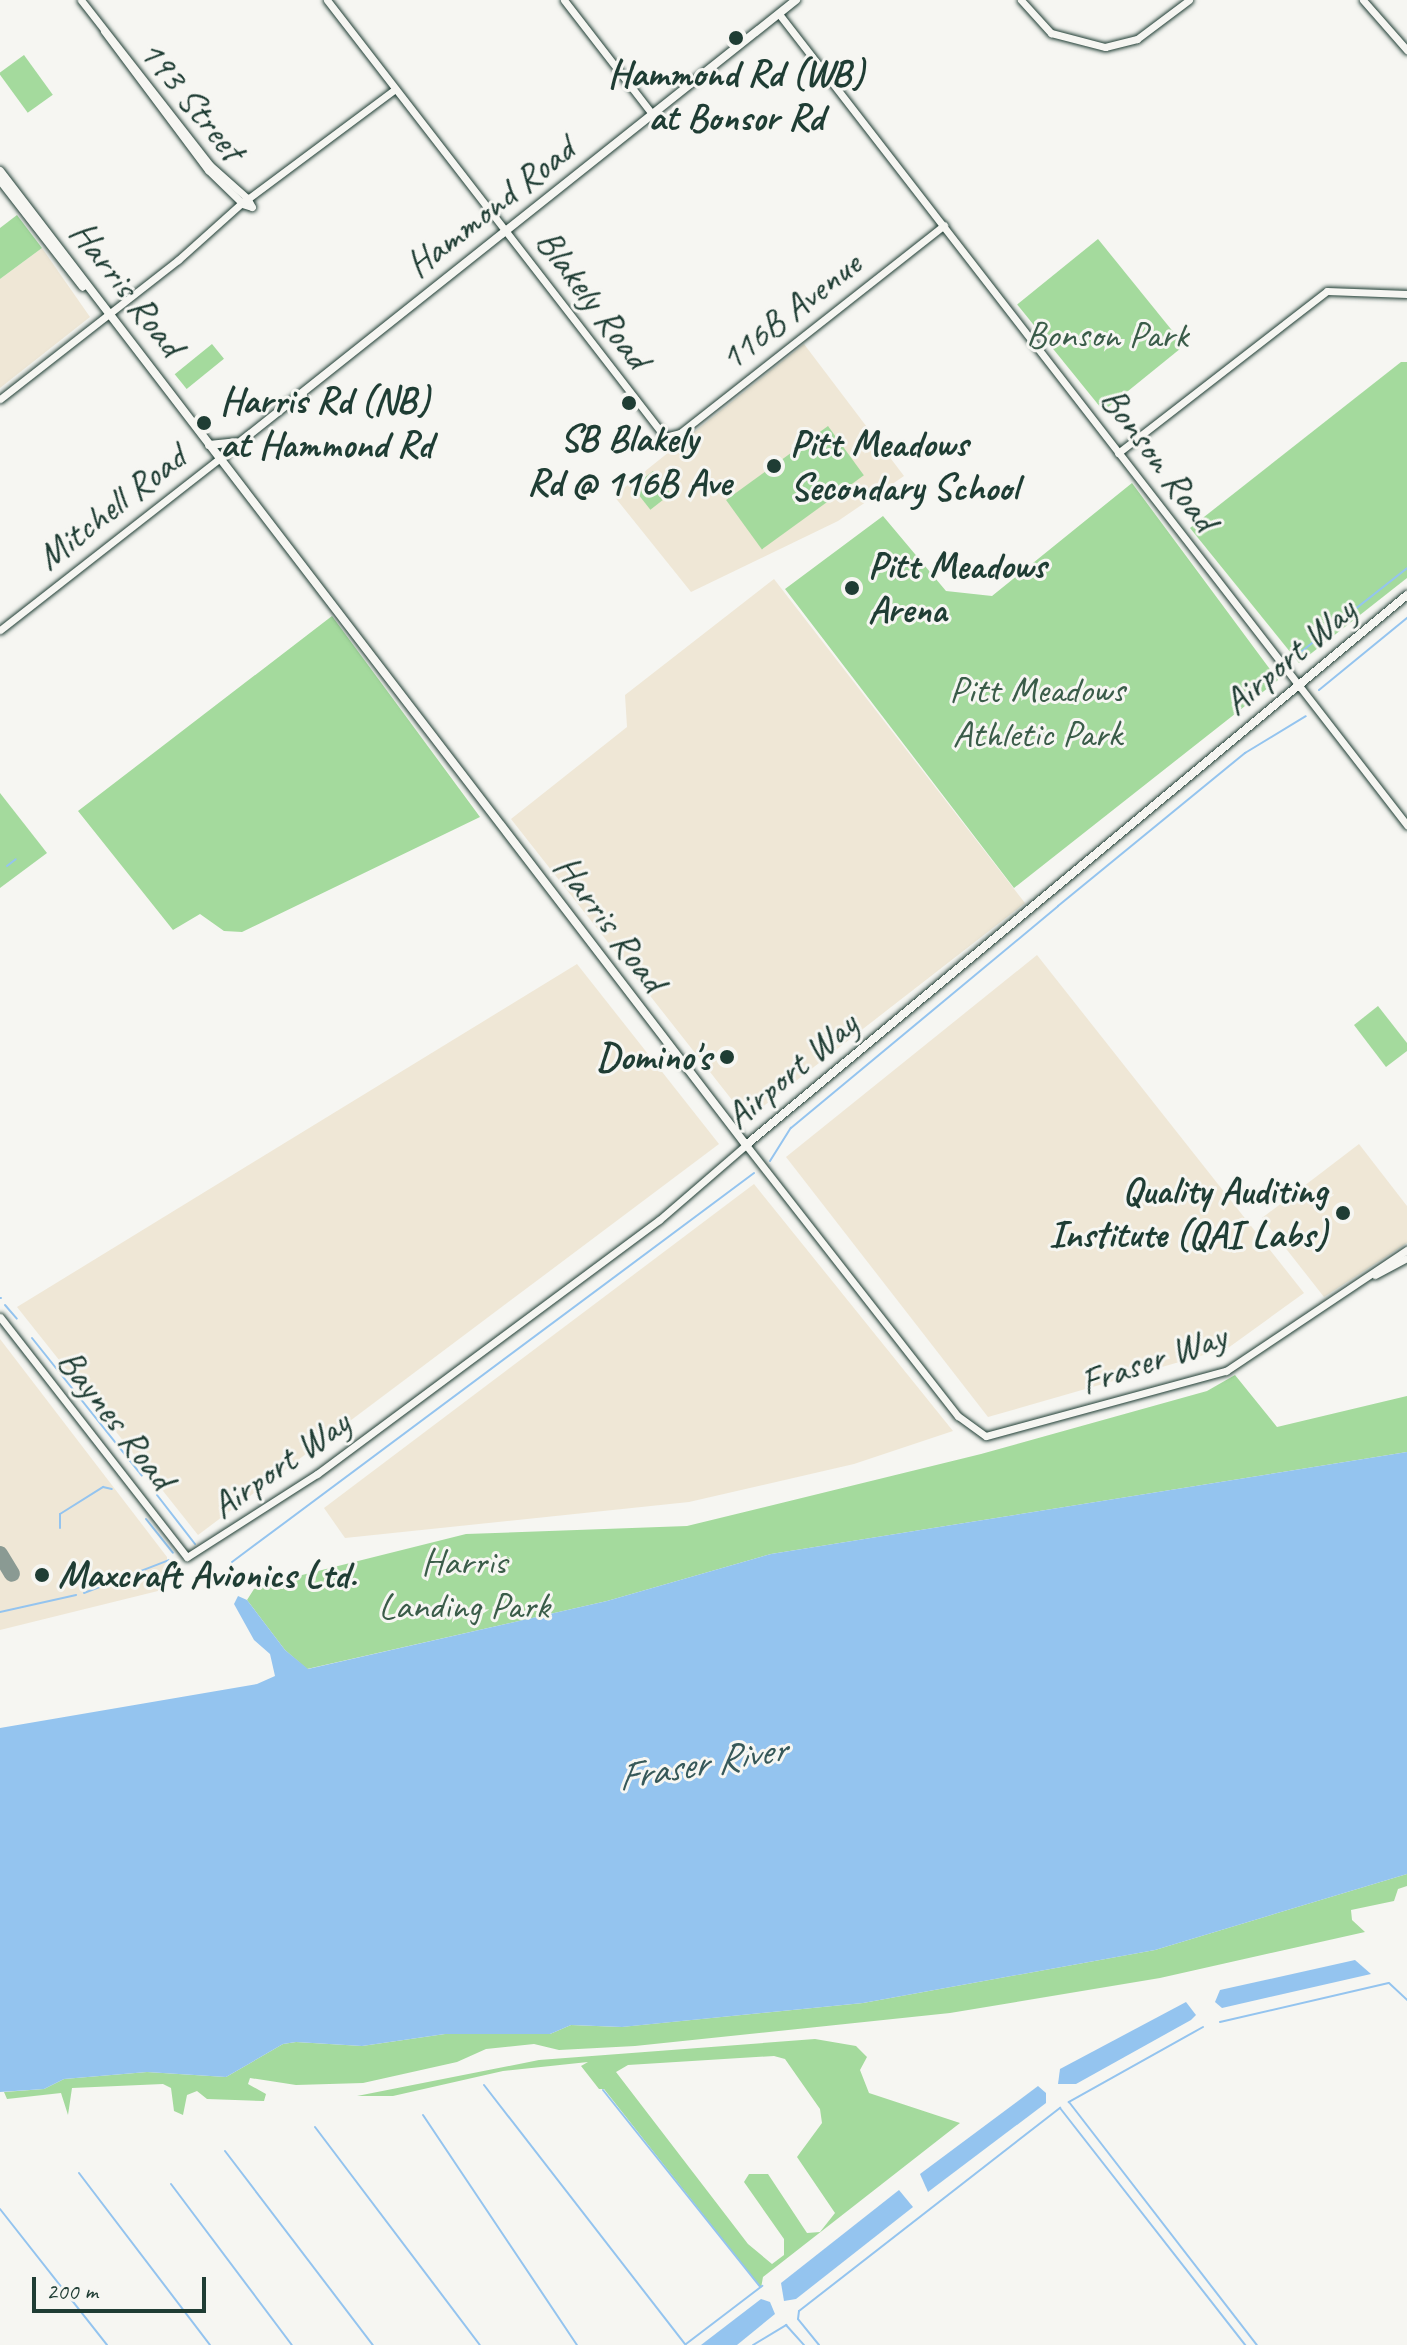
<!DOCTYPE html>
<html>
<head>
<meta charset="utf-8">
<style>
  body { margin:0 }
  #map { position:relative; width:1407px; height:2345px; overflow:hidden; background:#f6f6f2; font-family:Caveat,sans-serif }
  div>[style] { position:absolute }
  .built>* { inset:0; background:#efe7d6 }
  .green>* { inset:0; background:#a4da9d; transform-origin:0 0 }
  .water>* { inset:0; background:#94c4ef }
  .stream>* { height:2px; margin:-1px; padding:0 1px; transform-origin:1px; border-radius:1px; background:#94c4ef }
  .taxiway>* { height:16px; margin:-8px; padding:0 8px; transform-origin:8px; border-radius:8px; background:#8a9a93 }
  .roads { filter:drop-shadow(0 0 2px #1f3d34) drop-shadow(0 0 2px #1f3d34) }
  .tertiary>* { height:7px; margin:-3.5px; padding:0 3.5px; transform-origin:3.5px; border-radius:3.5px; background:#f6f6f2 }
  .secondary>* { height:8px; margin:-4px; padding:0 4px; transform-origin:4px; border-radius:4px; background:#f6f6f2 }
  .dots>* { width:22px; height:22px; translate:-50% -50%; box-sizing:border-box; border:4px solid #f6f6f2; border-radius:50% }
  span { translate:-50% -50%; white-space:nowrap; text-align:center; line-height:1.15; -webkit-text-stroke:6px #f6f6f2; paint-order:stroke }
  .poi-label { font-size:38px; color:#1f3d34; font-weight:700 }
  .left { translate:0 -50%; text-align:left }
  .right { translate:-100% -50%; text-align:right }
  .street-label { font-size:38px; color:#1f3d34 }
  .park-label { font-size:38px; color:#3a5c49 }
  .water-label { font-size:40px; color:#365859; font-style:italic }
  .scale { position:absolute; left:32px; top:2277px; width:174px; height:36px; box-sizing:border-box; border:4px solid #1f3d34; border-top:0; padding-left:10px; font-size:24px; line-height:28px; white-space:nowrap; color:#1f3d34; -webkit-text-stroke:6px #f6f6f2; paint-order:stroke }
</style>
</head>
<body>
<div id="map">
  <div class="built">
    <i style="clip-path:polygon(42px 248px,90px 317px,0 388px,0 279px)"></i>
    <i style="clip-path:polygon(804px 344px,904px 476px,838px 521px,691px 592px,614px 496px)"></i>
    <i style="clip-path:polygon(774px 579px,1025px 903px,747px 1119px,511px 819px,627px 727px,625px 695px)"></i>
    <i style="clip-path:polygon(1037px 955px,1304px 1293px,1228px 1348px,988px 1417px,786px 1157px)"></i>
    <i style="clip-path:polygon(577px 964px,719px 1144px,198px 1535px,17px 1307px)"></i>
    <i style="clip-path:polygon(1359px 1144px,1407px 1206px,1407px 1243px,1324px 1297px,1262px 1218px)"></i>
    <i style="clip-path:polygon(754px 1184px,953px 1431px,854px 1464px,689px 1502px,345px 1538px,324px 1508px)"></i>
    <i style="clip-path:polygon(0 1339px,167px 1557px,166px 1589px,0 1630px)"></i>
  </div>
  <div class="green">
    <i style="left:24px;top:55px;width:49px;height:31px;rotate:54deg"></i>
    <i style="clip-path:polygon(17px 215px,42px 248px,0 279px,0 228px)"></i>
    <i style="left:1098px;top:239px;width:137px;height:104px;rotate:51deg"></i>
    <i style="left:212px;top:344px;width:19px;height:48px;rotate:51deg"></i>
    <i style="clip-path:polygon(1401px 362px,1407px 362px,1407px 578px,1299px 663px,1190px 528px)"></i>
    <i style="left:828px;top:426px;width:61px;height:126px;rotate:54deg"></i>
    <i style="left:653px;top:471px;width:29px;height:26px;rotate:52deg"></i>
    <i style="clip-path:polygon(1132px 483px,1278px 680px,1014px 888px,785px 589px,883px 516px,946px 591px,992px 596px)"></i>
    <i style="clip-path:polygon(332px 616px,480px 817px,242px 932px,224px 931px,200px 914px,173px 930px,78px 811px)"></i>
    <i style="clip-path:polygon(0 793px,47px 853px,0 888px)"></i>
    <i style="clip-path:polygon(1378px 1006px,1407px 1043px,1407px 1051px,1386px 1067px,1354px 1025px)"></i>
    <i style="clip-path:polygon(1235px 1375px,1277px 1427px,1407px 1396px,1407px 1452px,771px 1554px,607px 1601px,307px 1669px,285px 1650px,247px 1600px,254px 1589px,270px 1583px,466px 1534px,687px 1526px,981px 1454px,1207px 1391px)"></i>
    <i style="clip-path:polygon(1407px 1874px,1407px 1886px,1398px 1889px,1394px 1901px,1351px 1910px,1352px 1920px,1365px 1932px,1160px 1978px,950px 2013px,635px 2046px,559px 2050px,534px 2044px,486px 2049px,457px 2062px,363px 2083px,296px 2085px,250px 2078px,248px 2084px,266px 2094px,264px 2101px,207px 2099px,197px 2091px,187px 2095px,183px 2115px,174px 2111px,171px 2088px,163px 2084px,72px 2088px,68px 2115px,61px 2093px,7px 2099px,4px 2092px,44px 2089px,64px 2079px,147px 2072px,226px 2077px,283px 2044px,296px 2042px,362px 2046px,445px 2034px,550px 2034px,571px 2025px,621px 2027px,863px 2003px,1155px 1950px)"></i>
    <i style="clip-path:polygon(evenodd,815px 2039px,856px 2046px,867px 2057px,860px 2070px,869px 2093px,960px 2123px,763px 2277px,761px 2288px,604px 2089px,599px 2089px,581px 2066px,588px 2062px,503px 2071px,393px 2096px,357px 2096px,539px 2060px,815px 2039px,774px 2056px,785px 2059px,820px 2109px,822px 2123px,797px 2157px,835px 2213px,820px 2232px,807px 2233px,768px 2174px,749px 2174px,744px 2182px,784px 2239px,784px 2255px,772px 2264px,748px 2244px,616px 2072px,628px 2065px,774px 2056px)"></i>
  </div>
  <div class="water">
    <i style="clip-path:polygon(1407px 1452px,1407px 1874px,1155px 1950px,863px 2003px,622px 2027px,571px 2025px,550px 2034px,445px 2034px,362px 2046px,296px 2042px,283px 2044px,226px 2077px,147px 2072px,64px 2079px,44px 2089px,0 2092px,0 1728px,257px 1684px,275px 1676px,270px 1654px,254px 1640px,234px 1604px,238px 1596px,247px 1600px,285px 1650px,308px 1669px,607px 1601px,771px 1554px)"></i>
    <i style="clip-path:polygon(1355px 1960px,1371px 1974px,1222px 2008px,1215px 2002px,1220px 1990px)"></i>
    <i style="clip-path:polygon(1186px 2002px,1196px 2015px,1191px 2020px,1076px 2084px,1058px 2084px,1060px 2069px)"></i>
    <i style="clip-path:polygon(1038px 2086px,1046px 2093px,1046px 2103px,928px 2192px,920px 2174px)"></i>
    <i style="clip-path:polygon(899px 2190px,913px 2207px,796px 2299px,784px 2301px,781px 2283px)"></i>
    <i style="clip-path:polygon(761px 2299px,770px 2302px,775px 2314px,737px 2345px,701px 2345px)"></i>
  </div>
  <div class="stream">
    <i style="left:1297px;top:655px;width:140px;rotate:-38.3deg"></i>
    <i style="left:1319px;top:690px;width:114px;rotate:-39.3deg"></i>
    <i style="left:7px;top:866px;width:11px;rotate:-38deg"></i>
    <i style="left:770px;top:1161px;width:39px;rotate:-58deg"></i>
    <i style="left:791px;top:1128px;width:347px;rotate:-39.7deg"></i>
    <i style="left:1058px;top:906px;width:242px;rotate:-39.3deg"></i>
    <i style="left:1245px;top:753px;width:71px;rotate:-31.2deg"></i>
    <i style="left:0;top:1298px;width:1px"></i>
    <i style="left:5px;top:1305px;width:18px;rotate:49deg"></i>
    <i style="left:32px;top:1338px;width:176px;rotate:51.4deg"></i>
    <i style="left:157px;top:1495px;width:62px;rotate:52.2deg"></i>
    <i style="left:146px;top:1519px;width:43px;rotate:51.5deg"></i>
    <i style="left:60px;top:1528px;width:14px;rotate:-90deg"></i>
    <i style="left:60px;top:1514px;width:51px;rotate:-32.1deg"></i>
    <i style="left:103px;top:1487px;width:9px;rotate:13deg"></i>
    <i style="left:232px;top:1562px;width:651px;rotate:-36.69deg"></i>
    <i style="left:84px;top:1593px;width:91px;rotate:-21.2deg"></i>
    <i style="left:0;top:1612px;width:78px;rotate:-12.6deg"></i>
    <i style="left:1220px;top:2022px;width:173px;rotate:-13deg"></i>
    <i style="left:1389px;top:1983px;width:25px;rotate:43deg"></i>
    <i style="left:1203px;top:2027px;width:154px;rotate:150.8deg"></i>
    <i style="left:1069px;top:2102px;width:307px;rotate:52.3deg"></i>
    <i style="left:484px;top:2085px;width:329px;rotate:52.2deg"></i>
    <i style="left:603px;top:2090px;width:252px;rotate:51.4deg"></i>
    <i style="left:423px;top:2115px;width:277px;rotate:56.2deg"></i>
    <i style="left:315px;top:2127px;width:273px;rotate:52.9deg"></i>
    <i style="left:225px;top:2151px;width:244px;rotate:52.7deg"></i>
    <i style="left:79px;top:2173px;width:216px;rotate:52.7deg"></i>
    <i style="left:171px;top:2184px;width:201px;rotate:53.1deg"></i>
    <i style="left:0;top:2209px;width:173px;rotate:51.8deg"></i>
    <i style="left:686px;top:2344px;width:96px;rotate:-37.3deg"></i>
    <i style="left:753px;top:2345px;width:39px;rotate:-31deg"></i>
    <i style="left:786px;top:2325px;width:27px;rotate:48deg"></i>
    <i style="left:819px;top:2345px;width:33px;rotate:-129deg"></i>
    <i style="left:798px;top:2319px;width:8px;rotate:-83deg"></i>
    <i style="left:799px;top:2311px;width:331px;rotate:-37.9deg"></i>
    <i style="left:1060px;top:2108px;width:301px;rotate:52deg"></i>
  </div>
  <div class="taxiway">
    <i style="left:0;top:1554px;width:23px;rotate:59deg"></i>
  </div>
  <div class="roads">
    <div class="tertiary">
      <i style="left:81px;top:0;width:209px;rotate:52deg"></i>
      <i style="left:210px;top:165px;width:50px;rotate:41.7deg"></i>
      <i style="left:327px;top:0;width:552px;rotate:52.28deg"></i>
      <i style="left:665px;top:437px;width:16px;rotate:-15deg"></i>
      <i style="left:680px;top:433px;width:336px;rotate:-38.2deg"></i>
      <i style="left:564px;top:0;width:145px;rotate:52.3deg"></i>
      <i style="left:1021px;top:0;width:45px;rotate:47.7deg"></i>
      <i style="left:1051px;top:33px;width:56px;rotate:14.5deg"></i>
      <i style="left:1105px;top:47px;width:33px;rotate:-14deg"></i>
      <i style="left:1137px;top:39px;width:65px;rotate:-36.9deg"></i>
      <i style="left:1363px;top:0;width:67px;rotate:48.7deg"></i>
      <i style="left:779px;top:14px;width:1026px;rotate:52.25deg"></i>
      <i style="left:104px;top:31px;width:174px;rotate:53.2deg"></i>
      <i style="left:208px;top:170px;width:47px;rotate:44.1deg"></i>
      <i style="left:249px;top:198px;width:182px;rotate:-36.7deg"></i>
      <i style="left:242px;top:204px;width:10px;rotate:17deg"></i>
      <i style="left:252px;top:207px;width:10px;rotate:-119deg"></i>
      <i style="left:0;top:399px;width:226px;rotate:-38deg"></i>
      <i style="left:178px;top:260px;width:93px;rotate:-41.9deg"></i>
      <i style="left:1118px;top:453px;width:264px;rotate:-37.8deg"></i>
      <i style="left:1327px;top:291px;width:80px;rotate:2.1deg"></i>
      <i style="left:0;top:630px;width:279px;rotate:-38deg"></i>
      <i style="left:1375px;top:1275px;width:36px;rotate:-28deg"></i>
      <i style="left:0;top:1317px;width:304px;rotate:52.1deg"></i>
      <i style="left:187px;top:1557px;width:154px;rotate:-32.6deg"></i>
      <i style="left:317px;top:1474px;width:426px;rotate:-36.6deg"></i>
      <i style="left:659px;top:1220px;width:115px;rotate:-40.8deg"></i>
      <i style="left:746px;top:1145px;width:344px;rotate:52deg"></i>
      <i style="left:958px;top:1416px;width:34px;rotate:36deg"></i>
      <i style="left:986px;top:1436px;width:249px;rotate:-15.2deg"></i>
      <i style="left:1226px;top:1371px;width:218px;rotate:-33.8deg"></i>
    </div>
    <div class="secondary">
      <i style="left:0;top:171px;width:1227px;rotate:52.55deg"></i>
      <i style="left:746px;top:1145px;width:860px;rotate:-39.76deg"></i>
      <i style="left:0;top:180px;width:135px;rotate:52.2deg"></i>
      <i style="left:209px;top:445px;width:27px;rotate:-6deg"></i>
      <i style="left:220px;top:458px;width:736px;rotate:-38.49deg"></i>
    </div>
  </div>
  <div class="dots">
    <i style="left:736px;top:38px;background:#1f3d34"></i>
    <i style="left:629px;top:403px;background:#1f3d34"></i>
    <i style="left:204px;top:423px;background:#1f3d34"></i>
    <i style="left:774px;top:466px;background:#1f3d34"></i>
    <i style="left:852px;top:588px;background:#1f3d34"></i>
    <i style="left:727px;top:1057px;background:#1f3d34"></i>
    <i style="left:1343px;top:1213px;background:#1f3d34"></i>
    <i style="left:42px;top:1575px;background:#1f3d34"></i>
  </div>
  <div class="poi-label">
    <span style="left:736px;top:96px">Hammond Rd (WB)<br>at Bonsor Rd</span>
    <span class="left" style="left:220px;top:423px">Harris Rd (NB)<br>at Hammond Rd</span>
    <span style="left:629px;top:461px">SB Blakely<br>Rd @ 116B Ave</span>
    <span class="left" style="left:790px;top:466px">Pitt Meadows<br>Secondary School</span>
    <span class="left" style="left:868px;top:588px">Pitt Meadows<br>Arena</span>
    <span class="right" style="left:711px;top:1057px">Domino's</span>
    <span class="right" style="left:1327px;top:1213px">Quality Auditing<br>Institute (QAI Labs)</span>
    <span class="left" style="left:58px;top:1575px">Maxcraft Avionics Ltd.</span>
  </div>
  <div class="street-label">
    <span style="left:192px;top:100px;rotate:51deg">193 Street</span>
    <span style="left:490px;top:207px;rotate:-38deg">Hammond Road</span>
    <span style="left:127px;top:288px;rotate:52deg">Harris Road</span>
    <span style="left:593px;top:299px;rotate:53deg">Blakely Road</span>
    <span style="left:790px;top:311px;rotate:-38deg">116B Avenue</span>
    <span style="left:1159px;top:459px;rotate:53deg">Bonson Road</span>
    <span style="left:111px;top:507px;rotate:-38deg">Mitchell Road</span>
    <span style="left:1289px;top:656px;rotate:-40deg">Airport Way</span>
    <span style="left:610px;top:923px;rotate:53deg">Harris Road</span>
    <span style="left:791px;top:1070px;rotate:-40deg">Airport Way</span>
    <span style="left:1153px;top:1359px;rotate:-19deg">Fraser Way</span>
    <span style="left:116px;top:1419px;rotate:52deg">Baynes Road</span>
    <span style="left:280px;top:1464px;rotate:-35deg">Airport Way</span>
  </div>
  <div class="park-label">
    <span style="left:1107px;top:335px">Bonson Park</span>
    <span style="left:1037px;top:712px">Pitt Meadows<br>Athletic Park</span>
    <span style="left:464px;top:1584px">Harris<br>Landing Park</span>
  </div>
  <div class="water-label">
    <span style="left:701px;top:1763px;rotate:-10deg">Fraser River</span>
  </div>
  <div class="scale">200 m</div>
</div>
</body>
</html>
